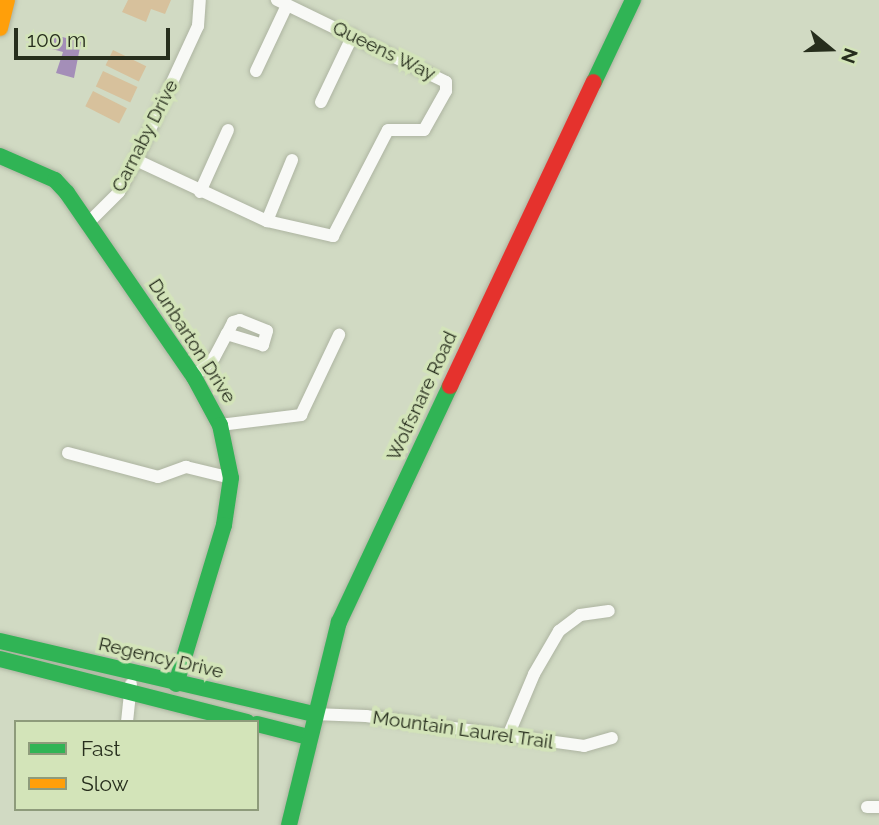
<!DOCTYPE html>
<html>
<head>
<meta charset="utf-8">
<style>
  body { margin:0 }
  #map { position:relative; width:879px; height:825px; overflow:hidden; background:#d1dac3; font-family:Raleway,sans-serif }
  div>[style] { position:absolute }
  .green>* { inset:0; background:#d7c19c; transform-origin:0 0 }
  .water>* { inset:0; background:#a48eb8 }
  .roads { filter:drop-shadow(0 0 2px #adb4a1) drop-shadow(0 0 2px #adb4a1) }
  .street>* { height:12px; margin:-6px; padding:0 6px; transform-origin:6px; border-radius:6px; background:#f8f9f6 }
  .fast>* { height:16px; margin:-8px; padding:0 8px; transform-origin:8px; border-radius:8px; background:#30b455 }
  .slow>* { height:16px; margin:-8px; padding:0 8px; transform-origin:8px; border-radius:8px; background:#ff9f0a }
  .jam>* { height:16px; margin:-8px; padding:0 8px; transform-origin:8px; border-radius:8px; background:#e5322d }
  span { translate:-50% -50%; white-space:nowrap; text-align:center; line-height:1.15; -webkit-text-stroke:7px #d3e4b9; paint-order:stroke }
  .street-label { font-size:19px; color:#272e1d }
  .legend { position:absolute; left:14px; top:720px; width:245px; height:91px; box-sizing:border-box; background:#d3e4b9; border:2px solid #8e9b7b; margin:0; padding:9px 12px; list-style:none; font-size:21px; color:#272e1d }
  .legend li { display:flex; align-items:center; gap:14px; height:35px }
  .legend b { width:35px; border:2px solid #8e9b7b }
  .north { position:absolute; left:795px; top:14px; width:70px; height:70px; -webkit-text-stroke:5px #d3e4b9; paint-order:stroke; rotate:109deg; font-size:19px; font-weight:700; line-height:28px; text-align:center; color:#272e1d }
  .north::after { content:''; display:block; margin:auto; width:24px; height:32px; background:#272e1d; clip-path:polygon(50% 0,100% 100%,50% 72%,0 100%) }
  .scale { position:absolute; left:14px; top:28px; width:156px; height:32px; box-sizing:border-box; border:4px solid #272e1d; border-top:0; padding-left:9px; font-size:21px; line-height:24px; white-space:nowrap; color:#272e1d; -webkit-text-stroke:5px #d3e4b9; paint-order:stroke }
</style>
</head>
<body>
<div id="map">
  <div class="green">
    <i style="clip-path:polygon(128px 0,171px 0,165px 14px,151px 9px,146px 22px,122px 12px)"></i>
    <i style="left:113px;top:50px;width:37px;height:17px;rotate:26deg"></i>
    <i style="left:103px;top:71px;width:38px;height:17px;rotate:25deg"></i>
    <i style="left:93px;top:91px;width:38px;height:17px;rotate:27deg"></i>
  </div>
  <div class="water">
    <i style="clip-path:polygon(55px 35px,81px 42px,74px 78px,56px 73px,63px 52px,52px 49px)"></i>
  </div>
  <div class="roads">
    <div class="street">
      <i style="left:256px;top:71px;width:73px;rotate:-64.8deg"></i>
      <i style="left:321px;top:102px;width:74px;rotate:-64.5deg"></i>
      <i style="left:136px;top:160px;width:145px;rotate:25deg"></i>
      <i style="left:267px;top:221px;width:68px;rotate:12.8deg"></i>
      <i style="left:333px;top:236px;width:119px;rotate:-62.6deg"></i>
      <i style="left:388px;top:130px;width:36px"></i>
      <i style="left:424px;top:130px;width:45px;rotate:-60.6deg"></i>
      <i style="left:446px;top:91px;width:9px;rotate:-90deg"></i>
      <i style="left:446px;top:82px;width:188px;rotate:-154.1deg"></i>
      <i style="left:200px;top:192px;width:68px;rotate:-65.7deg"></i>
      <i style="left:267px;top:221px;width:66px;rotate:-67.7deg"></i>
      <i style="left:88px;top:223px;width:44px;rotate:-45deg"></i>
      <i style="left:119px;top:192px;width:36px;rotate:-62deg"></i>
      <i style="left:136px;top:160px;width:148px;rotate:-65.2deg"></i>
      <i style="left:198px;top:26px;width:26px;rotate:-86deg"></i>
      <i style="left:240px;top:320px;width:29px;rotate:22deg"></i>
      <i style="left:267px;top:331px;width:15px;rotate:106deg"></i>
      <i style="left:263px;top:345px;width:38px;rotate:-163deg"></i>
      <i style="left:227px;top:334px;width:13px;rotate:-63deg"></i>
      <i style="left:233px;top:322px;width:7px;rotate:-16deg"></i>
      <i style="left:194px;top:377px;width:28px;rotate:-44deg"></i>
      <i style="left:214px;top:358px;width:27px;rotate:-62deg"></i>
      <i style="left:220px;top:425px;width:82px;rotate:-7deg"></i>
      <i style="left:301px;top:415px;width:89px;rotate:-64.6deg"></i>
      <i style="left:68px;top:453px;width:93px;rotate:14.9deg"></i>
      <i style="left:158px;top:477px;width:30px;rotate:-20deg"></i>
      <i style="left:186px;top:467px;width:46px;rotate:13.7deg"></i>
      <i style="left:313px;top:714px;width:53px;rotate:2.2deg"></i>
      <i style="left:366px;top:716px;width:220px;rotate:7.8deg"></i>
      <i style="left:584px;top:746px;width:29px;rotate:-16deg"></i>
      <i style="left:127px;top:722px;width:38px;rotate:-84deg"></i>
      <i style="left:508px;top:736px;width:67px;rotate:-67.2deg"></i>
      <i style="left:534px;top:674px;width:50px;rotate:-59.8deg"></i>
      <i style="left:559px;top:631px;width:26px;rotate:-37deg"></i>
      <i style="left:580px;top:615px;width:29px;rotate:-8deg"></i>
      <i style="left:867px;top:807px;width:12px"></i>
    </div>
    <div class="fast">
      <i style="left:594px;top:82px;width:91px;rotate:-64.6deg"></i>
      <i style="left:0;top:156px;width:60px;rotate:23.6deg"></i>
      <i style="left:55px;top:180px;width:18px;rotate:47deg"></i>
      <i style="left:67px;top:193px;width:224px;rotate:55.4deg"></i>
      <i style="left:194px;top:377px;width:55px;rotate:61.6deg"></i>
      <i style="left:220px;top:425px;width:54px;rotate:78.3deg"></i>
      <i style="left:231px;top:478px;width:48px;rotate:98.5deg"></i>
      <i style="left:224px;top:525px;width:166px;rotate:106.8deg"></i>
      <i style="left:0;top:641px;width:321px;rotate:13.1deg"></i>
      <i style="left:0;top:659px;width:255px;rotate:14.3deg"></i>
      <i style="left:257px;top:724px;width:53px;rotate:14.3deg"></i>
      <i style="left:289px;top:825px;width:209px;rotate:-76.2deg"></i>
      <i style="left:339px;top:622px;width:261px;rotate:-64.8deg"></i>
    </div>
    <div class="slow">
      <i style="left:0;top:28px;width:29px;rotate:-76deg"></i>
    </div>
    <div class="jam">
      <i style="left:450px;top:386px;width:336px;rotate:-64.7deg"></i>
    </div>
  </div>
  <div class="street-label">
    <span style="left:384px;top:51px;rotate:26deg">Queens Way</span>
    <span style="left:145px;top:136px;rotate:-63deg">Carnaby Drive</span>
    <span style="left:192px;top:341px;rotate:57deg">Dunbarton Drive</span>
    <span style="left:422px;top:396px;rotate:-65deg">Wolfsnare Road</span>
    <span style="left:161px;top:658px;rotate:13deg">Regency Drive</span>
    <span style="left:463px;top:730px;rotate:8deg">Mountain Laurel Trail</span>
  </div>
  <ul class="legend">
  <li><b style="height:9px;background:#30b455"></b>Fast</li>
  <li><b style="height:9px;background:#ff9f0a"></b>Slow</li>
  </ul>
  <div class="north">N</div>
  <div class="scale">100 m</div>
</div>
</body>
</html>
